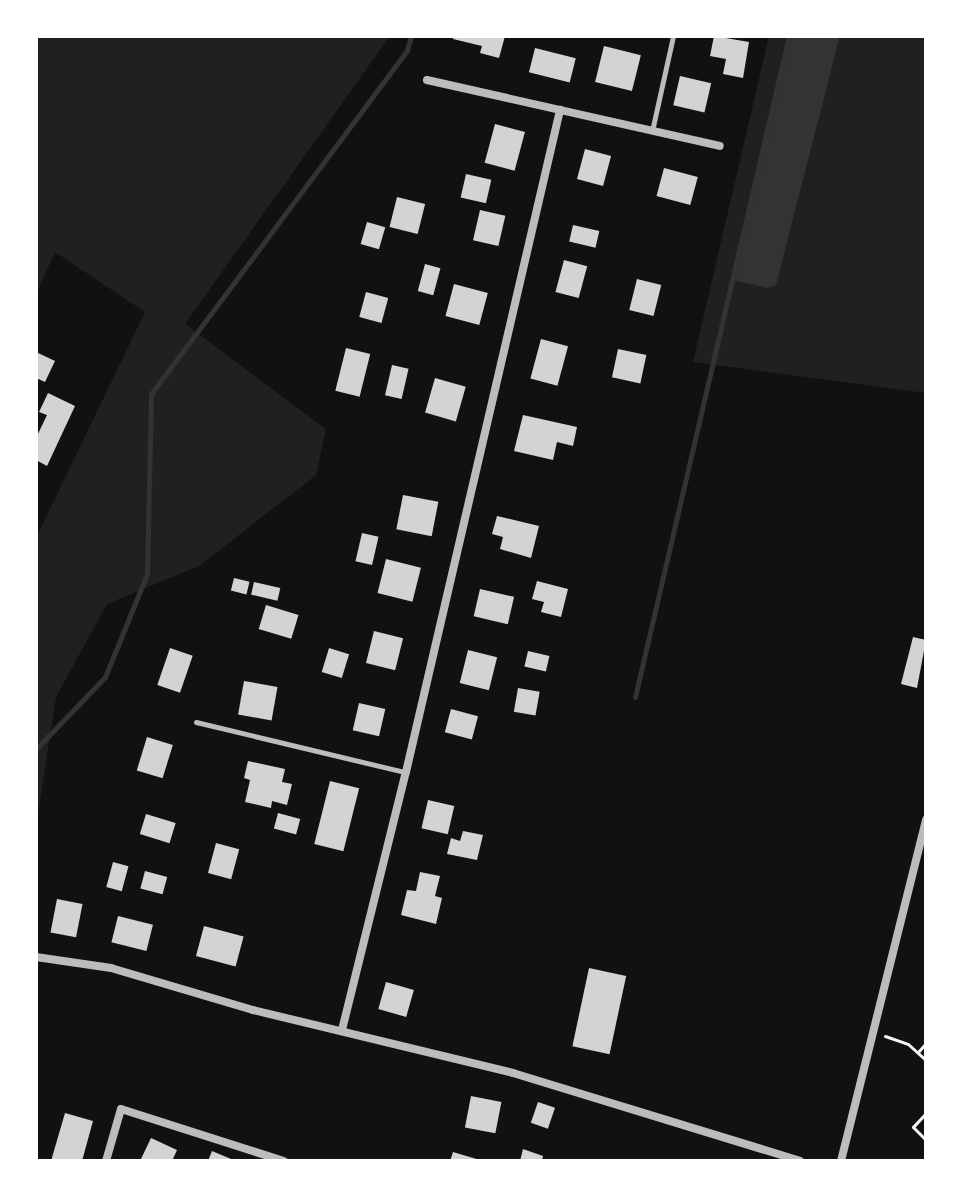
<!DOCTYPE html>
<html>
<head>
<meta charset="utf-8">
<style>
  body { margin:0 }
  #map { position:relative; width:962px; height:1197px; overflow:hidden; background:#111; font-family:"Fira Sans Condensed",sans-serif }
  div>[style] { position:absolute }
  .green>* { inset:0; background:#202020 }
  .water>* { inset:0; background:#333 }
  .stream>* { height:5px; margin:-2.5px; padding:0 2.5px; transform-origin:2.5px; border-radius:2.5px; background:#333 }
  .building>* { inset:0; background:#d3d3d3; transform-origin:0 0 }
  .path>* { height:3px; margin:-1.5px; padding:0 1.5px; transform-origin:1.5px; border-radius:1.5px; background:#f5f5f5 }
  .service>* { height:5px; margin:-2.5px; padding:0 2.5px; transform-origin:2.5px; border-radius:2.5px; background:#bcbcbc }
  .minor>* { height:8px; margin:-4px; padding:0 4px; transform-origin:4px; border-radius:4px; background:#bcbcbc }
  span { translate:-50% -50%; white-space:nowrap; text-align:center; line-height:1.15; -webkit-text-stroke:6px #fff; paint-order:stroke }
  .frame { position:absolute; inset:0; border:38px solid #fff; pointer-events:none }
</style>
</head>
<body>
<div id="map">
  <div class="green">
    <i style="clip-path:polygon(36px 36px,390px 36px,185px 324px,326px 429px,316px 475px,199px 566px,107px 604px,56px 697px,36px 826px,36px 538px,145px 312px,55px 252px,36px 295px)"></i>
    <i style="clip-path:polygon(769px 36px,926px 36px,926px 393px,693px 362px)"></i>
  </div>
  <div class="water">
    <i style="clip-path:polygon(789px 36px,838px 36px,839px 39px,776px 285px,768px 288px,732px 280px)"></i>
  </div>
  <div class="stream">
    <i style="left:635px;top:697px;width:679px;rotate:-76.89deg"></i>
    <i style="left:36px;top:749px;width:100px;rotate:-46.2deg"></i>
    <i style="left:105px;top:677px;width:111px;rotate:-67.8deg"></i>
    <i style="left:147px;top:574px;width:180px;rotate:-88.7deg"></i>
    <i style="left:151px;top:394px;width:429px;rotate:-53.3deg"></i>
    <i style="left:407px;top:50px;width:15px;rotate:-74deg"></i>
  </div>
  <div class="building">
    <i style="clip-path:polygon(454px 36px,505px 36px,499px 58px,480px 53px,482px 46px,453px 39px)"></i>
    <i style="clip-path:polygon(714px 36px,749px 42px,743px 78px,723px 74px,726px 59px,710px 56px)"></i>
    <i style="left:604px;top:46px;width:38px;height:37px;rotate:14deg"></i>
    <i style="left:535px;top:48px;width:42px;height:25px;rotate:14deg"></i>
    <i style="left:680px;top:76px;width:32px;height:30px;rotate:13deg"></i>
    <i style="left:495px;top:124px;width:31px;height:40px;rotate:15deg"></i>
    <i style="left:585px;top:149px;width:27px;height:31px;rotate:15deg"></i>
    <i style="left:664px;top:168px;width:35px;height:29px;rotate:15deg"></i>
    <i style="left:466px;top:174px;width:26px;height:24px;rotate:13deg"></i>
    <i style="left:397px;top:197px;width:29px;height:31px;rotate:14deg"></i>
    <i style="left:480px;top:210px;width:26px;height:31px;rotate:13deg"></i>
    <i style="left:367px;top:222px;width:19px;height:23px;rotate:16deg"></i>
    <i style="left:573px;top:225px;width:27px;height:17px;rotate:13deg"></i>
    <i style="left:564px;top:260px;width:24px;height:33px;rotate:15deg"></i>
    <i style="left:425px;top:264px;width:16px;height:28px;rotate:15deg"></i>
    <i style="left:637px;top:279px;width:25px;height:32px;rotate:14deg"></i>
    <i style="left:454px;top:284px;width:35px;height:33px;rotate:15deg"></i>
    <i style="left:366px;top:292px;width:23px;height:26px;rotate:15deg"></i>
    <i style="left:541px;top:339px;width:28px;height:41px;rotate:15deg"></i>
    <i style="left:346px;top:348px;width:25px;height:44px;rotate:14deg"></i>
    <i style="left:618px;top:349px;width:29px;height:29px;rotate:12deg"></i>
    <i style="clip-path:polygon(36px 352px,55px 361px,45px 382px,36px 378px)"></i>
    <i style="left:392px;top:365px;width:17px;height:31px;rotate:13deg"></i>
    <i style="left:435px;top:378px;width:32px;height:36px;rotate:16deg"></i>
    <i style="clip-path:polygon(48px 393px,75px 406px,47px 466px,36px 460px,36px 438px,47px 415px,39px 412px)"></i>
    <i style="clip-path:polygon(523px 415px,577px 427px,573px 446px,557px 442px,553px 460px,514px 451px)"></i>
    <i style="left:403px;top:495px;width:36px;height:35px;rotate:11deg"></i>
    <i style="clip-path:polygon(497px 516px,539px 526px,531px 558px,500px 549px,503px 537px,492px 534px)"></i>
    <i style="left:362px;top:533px;width:17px;height:29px;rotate:13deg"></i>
    <i style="left:386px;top:559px;width:36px;height:35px;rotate:14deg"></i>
    <i style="left:234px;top:578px;width:16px;height:13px;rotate:14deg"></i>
    <i style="clip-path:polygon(537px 581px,568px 589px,561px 617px,541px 612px,544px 602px,532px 599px)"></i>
    <i style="left:254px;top:582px;width:27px;height:13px;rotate:13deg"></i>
    <i style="left:480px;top:589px;width:35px;height:28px;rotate:13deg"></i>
    <i style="left:266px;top:605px;width:34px;height:25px;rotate:17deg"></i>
    <i style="left:374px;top:631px;width:30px;height:33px;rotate:14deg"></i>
    <i style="clip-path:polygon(913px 637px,926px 640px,917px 688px,901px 684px)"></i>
    <i style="left:170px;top:648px;width:24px;height:39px;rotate:19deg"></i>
    <i style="left:329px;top:648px;width:21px;height:25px;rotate:17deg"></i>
    <i style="left:468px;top:650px;width:30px;height:34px;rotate:14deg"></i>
    <i style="left:528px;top:651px;width:22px;height:16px;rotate:13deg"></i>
    <i style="left:244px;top:681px;width:34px;height:34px;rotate:10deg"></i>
    <i style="left:518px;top:688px;width:22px;height:24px;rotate:10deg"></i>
    <i style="left:359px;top:703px;width:27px;height:28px;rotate:13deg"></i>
    <i style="left:451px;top:709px;width:28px;height:24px;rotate:15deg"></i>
    <i style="left:147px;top:737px;width:27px;height:35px;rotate:17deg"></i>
    <i style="clip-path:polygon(248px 761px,285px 769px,282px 782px,292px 784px,287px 805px,272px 801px,271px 808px,245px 802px,250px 780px,244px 778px)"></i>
    <i style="left:330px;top:781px;width:30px;height:65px;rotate:14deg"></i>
    <i style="left:428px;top:800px;width:27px;height:29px;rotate:13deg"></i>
    <i style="left:278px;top:813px;width:23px;height:16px;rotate:15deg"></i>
    <i style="left:146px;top:814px;width:31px;height:21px;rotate:17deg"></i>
    <i style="clip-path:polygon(463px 831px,483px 835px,477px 860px,447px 854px,451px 838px,460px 841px)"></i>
    <i style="left:216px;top:843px;width:24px;height:31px;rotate:15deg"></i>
    <i style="left:113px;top:862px;width:16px;height:26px;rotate:15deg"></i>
    <i style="left:145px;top:871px;width:23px;height:18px;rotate:15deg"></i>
    <i style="clip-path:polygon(420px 872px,440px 876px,435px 896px,442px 898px,436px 924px,401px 915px,407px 890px,416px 891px)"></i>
    <i style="left:57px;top:899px;width:26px;height:34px;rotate:11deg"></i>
    <i style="left:118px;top:916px;width:36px;height:27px;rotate:14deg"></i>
    <i style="left:204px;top:926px;width:41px;height:31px;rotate:15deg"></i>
    <i style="left:589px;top:968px;width:38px;height:80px;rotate:12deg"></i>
    <i style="left:386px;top:982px;width:29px;height:28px;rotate:16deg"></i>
    <i style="left:471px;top:1096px;width:31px;height:32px;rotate:11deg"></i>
    <i style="left:538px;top:1102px;width:18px;height:22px;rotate:19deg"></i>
    <i style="clip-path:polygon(65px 1113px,93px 1121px,82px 1161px,51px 1161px)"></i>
    <i style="clip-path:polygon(151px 1138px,177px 1150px,172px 1161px,141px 1159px)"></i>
    <i style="clip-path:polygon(523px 1149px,543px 1156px,542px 1161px,520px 1161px)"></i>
    <i style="clip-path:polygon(212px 1151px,236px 1161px,208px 1161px)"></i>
    <i style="clip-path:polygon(453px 1152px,480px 1160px,480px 1161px,450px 1161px)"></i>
  </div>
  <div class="path">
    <i style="left:885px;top:1036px;width:24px;rotate:19deg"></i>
    <i style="left:908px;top:1044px;width:24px;rotate:42deg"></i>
    <i style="left:918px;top:1052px;width:12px;rotate:-48deg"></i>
    <i style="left:926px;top:1113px;width:19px;rotate:133deg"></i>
    <i style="left:913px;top:1127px;width:18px;rotate:45deg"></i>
  </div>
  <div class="service">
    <i style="left:652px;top:131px;width:97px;rotate:-77.5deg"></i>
    <i style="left:196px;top:722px;width:215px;rotate:13.5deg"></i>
  </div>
  <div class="minor">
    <i style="left:427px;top:80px;width:300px;rotate:12.7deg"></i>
    <i style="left:36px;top:957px;width:76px;rotate:8.3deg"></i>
    <i style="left:111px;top:968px;width:148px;rotate:16.5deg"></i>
    <i style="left:253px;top:1010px;width:268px;rotate:13.6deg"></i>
    <i style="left:513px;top:1073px;width:300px;rotate:17deg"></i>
    <i style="left:342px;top:1030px;width:266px;rotate:-76.1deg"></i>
    <i style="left:406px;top:772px;width:680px;rotate:-76.9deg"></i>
    <i style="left:106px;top:1161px;width:54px;rotate:-73.9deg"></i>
    <i style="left:121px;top:1109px;width:171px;rotate:17.7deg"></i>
    <i style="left:841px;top:1161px;width:352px;rotate:-76deg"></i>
  </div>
  <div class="frame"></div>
</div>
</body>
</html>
